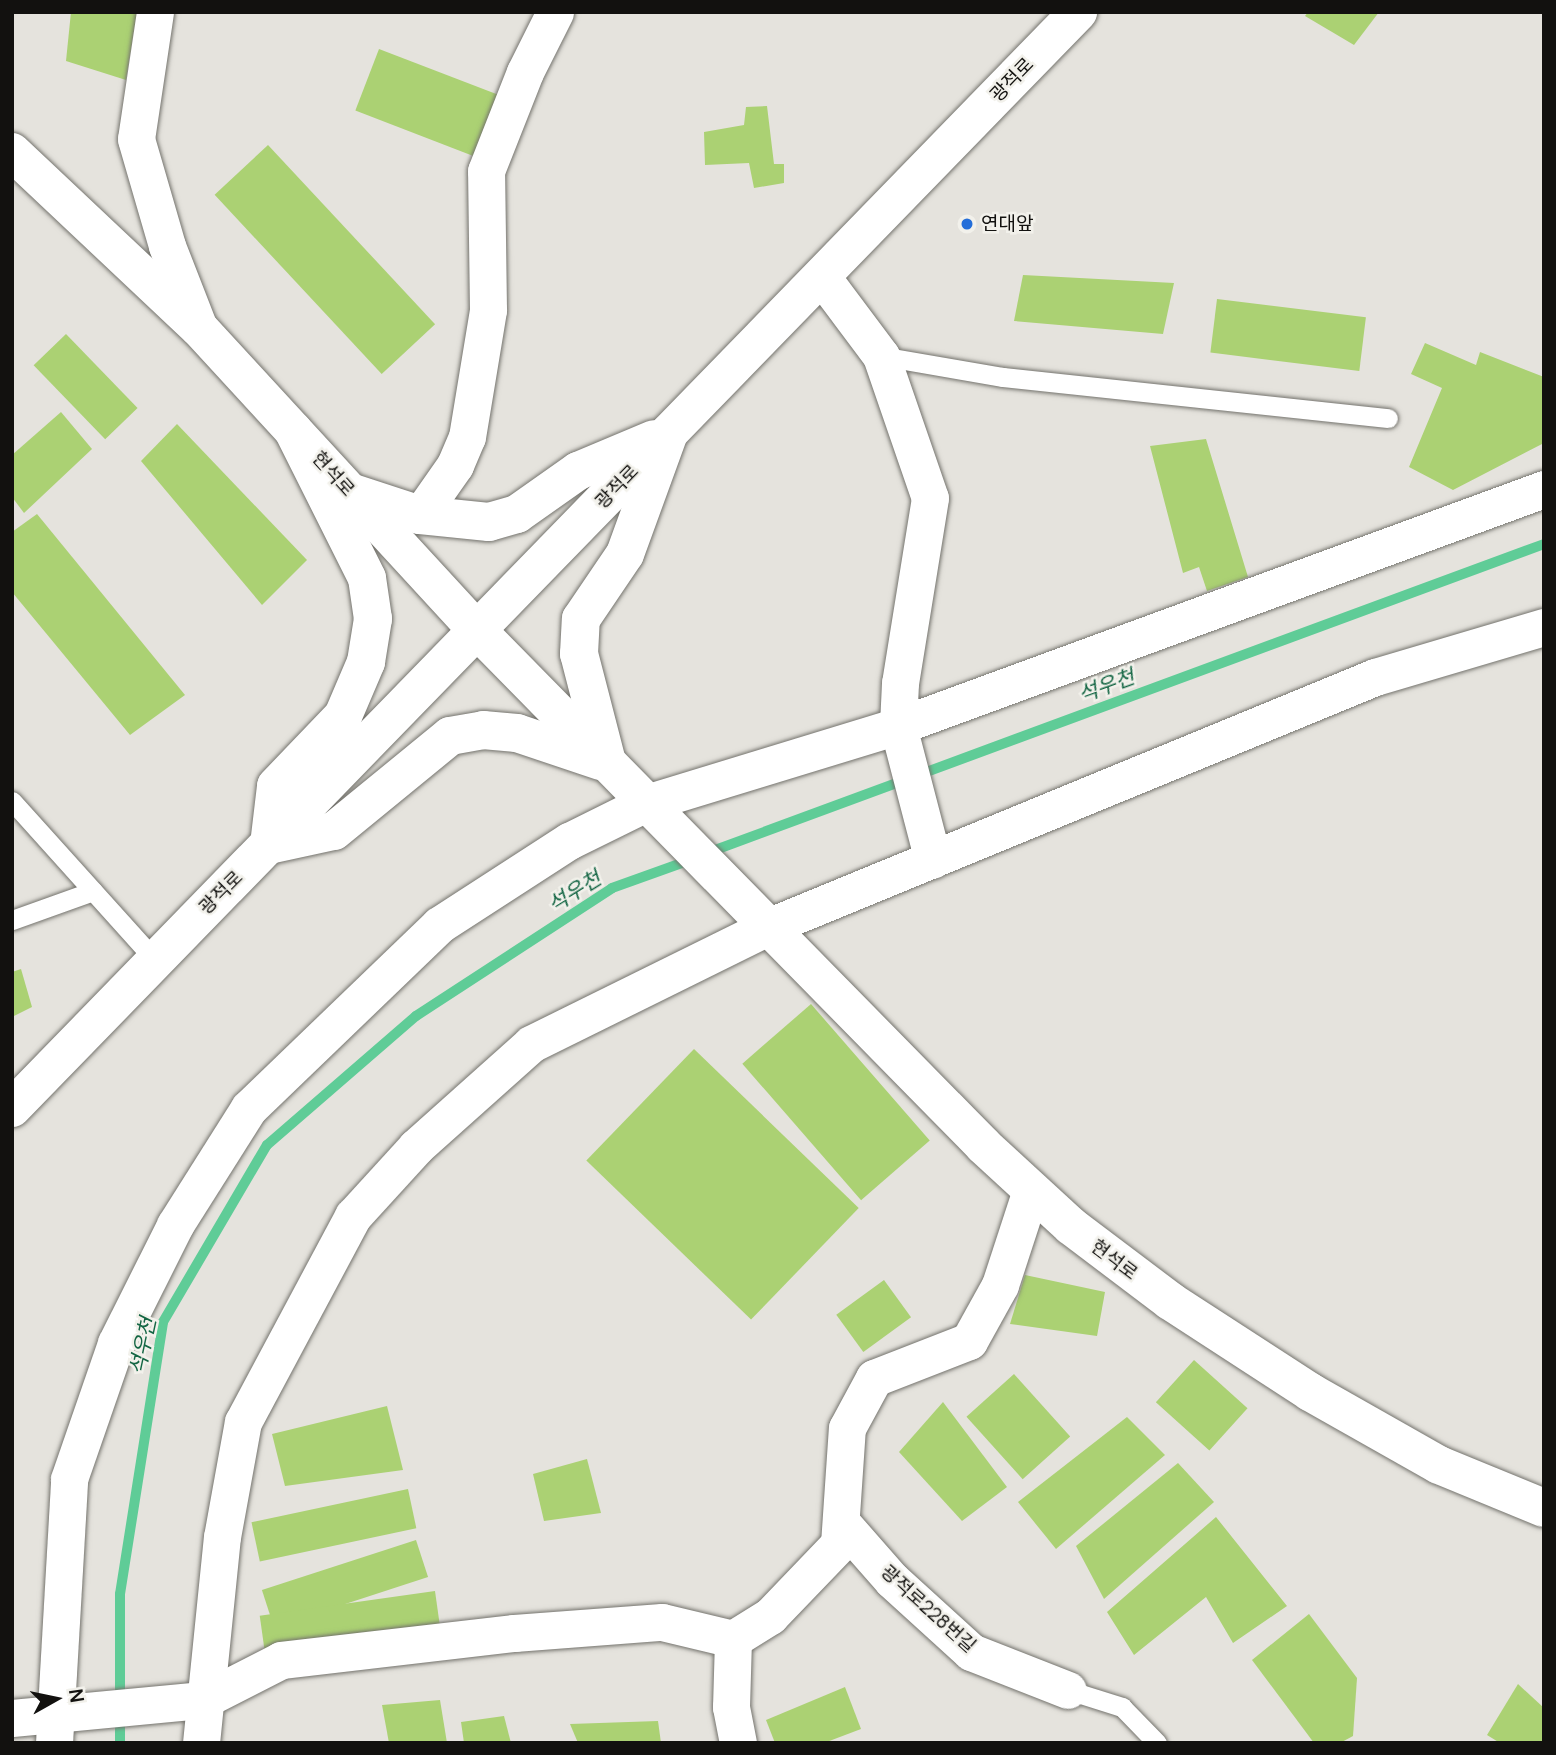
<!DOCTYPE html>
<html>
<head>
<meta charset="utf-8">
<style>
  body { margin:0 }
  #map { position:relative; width:1556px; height:1755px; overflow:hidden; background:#e5e3dd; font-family:Manrope,"Noto Sans KR",sans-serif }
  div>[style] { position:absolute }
  .stream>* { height:10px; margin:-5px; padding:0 5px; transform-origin:5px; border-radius:5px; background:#5fcc97 }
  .building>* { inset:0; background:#abd173; transform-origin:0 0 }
  .roads { filter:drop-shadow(0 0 2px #74736d) drop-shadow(0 0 2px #74736d) }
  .service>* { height:19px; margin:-9.5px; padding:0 9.5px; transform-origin:9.5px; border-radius:9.5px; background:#fff }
  .minor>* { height:37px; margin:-18.5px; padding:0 18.5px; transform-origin:18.5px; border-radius:18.5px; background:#fff }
  .tertiary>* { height:38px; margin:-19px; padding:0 19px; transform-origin:19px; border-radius:19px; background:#fff }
  .secondary>* { height:38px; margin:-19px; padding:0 19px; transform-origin:19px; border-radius:19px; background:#fff }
  .dots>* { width:19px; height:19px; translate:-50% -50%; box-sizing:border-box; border:4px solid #f2f1eb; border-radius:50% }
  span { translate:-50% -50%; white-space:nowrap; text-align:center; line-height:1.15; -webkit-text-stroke:5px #f2f1eb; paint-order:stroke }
  .street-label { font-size:19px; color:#12110f }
  .poi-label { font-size:19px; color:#12110f }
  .left { translate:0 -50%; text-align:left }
  .water-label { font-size:21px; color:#146644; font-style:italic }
  .frame { position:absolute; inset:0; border:14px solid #12110f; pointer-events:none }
  .north { position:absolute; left:21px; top:1664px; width:70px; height:70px; -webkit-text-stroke:5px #f2f1eb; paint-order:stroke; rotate:81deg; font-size:19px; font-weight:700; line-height:28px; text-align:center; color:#12110f }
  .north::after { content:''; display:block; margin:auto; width:24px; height:32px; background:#12110f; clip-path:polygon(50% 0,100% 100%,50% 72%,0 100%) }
</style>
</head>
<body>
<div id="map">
  <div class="stream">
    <i style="left:707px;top:853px;width:892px;rotate:-20.26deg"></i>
    <i style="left:120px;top:1701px;width:107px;rotate:-90deg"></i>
    <i style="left:120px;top:1594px;width:275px;rotate:-81deg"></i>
    <i style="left:163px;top:1322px;width:205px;rotate:-59.6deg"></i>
    <i style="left:267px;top:1145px;width:197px;rotate:-40.9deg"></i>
    <i style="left:416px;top:1016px;width:234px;rotate:-33.1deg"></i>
    <i style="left:612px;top:888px;width:83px;rotate:-19.7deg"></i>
    <i style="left:120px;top:1716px;width:27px;rotate:90deg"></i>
  </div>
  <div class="building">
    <i style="clip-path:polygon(71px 12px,137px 12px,126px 80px,66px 61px)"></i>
    <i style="clip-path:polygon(1308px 12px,1379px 12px,1354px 45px,1305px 16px)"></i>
    <i style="left:379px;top:49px;width:127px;height:66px;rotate:21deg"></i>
    <i style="clip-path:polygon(767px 106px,774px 164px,784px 164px,784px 183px,754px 188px,749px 163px,705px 165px,704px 132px,744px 125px,746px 107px)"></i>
    <i style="left:268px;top:145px;width:245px;height:73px;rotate:47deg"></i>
    <i style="clip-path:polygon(1023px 275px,1174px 283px,1163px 334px,1014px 321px)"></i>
    <i style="left:1217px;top:299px;width:150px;height:54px;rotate:7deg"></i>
    <i style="left:66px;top:334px;width:103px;height:45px;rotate:46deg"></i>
    <i style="clip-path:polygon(1425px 343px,1476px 365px,1480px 352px,1544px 377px,1544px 443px,1453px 490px,1409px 467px,1442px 388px,1411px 374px)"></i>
    <i style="clip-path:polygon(61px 412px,92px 449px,24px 513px,12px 497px,12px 455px)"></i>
    <i style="clip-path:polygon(177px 424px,307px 560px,262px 605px,141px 461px)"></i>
    <i style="clip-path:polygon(1206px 439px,1248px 577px,1207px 591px,1199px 567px,1183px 573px,1150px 446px)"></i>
    <i style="clip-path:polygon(37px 514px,185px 695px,130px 735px,12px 592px,12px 532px)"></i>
    <i style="clip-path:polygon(21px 969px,32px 1007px,12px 1017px,12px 972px)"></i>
    <i style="left:811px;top:1004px;width:181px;height:91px;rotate:49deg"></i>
    <i style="left:694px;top:1049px;width:229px;height:155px;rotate:44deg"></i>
    <i style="clip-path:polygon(1025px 1275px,1105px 1292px,1097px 1336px,1010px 1324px)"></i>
    <i style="left:884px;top:1280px;width:46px;height:59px;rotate:54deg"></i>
    <i style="left:1194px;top:1360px;width:72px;height:57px;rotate:42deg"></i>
    <i style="left:1014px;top:1374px;width:84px;height:64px;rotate:48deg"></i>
    <i style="clip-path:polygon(943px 1402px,1007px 1487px,962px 1521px,899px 1452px)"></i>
    <i style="clip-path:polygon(387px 1406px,403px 1470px,285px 1486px,272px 1434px)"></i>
    <i style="clip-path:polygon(1127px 1417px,1165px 1455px,1056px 1549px,1018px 1502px)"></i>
    <i style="clip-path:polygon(587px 1459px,601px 1513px,544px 1521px,533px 1474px)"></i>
    <i style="clip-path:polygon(1178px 1463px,1214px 1502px,1104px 1599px,1076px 1546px)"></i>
    <i style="left:408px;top:1489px;width:40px;height:160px;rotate:78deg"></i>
    <i style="clip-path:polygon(1216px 1517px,1287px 1606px,1233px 1643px,1206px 1597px,1134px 1655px,1107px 1612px)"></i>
    <i style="left:416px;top:1540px;width:39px;height:162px;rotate:72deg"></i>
    <i style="left:435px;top:1591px;width:36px;height:177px;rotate:82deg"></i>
    <i style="clip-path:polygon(1309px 1614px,1357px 1678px,1353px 1736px,1340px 1743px,1314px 1743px,1252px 1660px)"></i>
    <i style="clip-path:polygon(1518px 1684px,1544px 1708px,1544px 1743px,1500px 1743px,1487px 1735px)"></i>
    <i style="clip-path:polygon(845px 1687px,861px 1729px,824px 1743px,775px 1743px,766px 1720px)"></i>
    <i style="clip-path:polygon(440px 1700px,447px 1743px,389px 1743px,382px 1705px)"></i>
    <i style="clip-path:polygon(504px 1716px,511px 1743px,464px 1743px,461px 1722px)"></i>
    <i style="clip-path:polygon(658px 1721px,661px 1743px,578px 1743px,570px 1724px)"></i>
  </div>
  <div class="roads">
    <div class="service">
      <i style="left:881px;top:356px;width:124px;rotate:9.8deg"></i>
      <i style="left:1003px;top:377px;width:387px;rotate:6.1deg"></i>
      <i style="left:12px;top:801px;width:214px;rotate:48deg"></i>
      <i style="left:12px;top:920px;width:86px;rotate:-19.7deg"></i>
      <i style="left:1068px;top:1690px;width:57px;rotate:17.5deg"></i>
      <i style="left:1122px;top:1707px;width:50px;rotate:45.8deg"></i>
    </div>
    <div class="minor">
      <i style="left:155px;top:12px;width:128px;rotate:98.5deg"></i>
      <i style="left:136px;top:139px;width:111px;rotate:73.8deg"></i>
      <i style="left:167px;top:246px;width:88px;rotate:68.7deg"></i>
      <i style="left:822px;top:277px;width:99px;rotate:53.2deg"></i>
      <i style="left:881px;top:356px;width:150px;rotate:71deg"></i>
      <i style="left:930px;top:498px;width:187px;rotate:99.2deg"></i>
      <i style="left:900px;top:683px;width:43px;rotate:92.7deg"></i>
      <i style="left:898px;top:726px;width:138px;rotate:75.4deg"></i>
      <i style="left:420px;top:515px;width:61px;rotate:-55deg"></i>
      <i style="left:455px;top:465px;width:30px;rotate:-67deg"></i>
      <i style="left:467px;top:437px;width:129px;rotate:-80.6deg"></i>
      <i style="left:488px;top:310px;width:139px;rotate:-90.8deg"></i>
      <i style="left:486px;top:171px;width:106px;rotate:-68.5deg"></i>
      <i style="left:525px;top:72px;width:67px;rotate:-63.4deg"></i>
      <i style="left:841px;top:1522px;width:77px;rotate:48.7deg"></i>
      <i style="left:892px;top:1580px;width:107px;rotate:42.3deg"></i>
      <i style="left:971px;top:1652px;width:104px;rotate:21.4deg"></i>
      <i style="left:12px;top:1718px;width:192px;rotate:-5.4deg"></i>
      <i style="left:203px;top:1700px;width:88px;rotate:-27.1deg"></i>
      <i style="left:281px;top:1660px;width:235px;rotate:-6.6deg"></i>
      <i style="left:514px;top:1633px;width:148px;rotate:-4.3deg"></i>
      <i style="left:662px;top:1622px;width:73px;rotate:13.5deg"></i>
      <i style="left:54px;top:1743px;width:264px;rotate:-86.7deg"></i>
      <i style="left:69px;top:1479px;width:144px;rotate:-70.9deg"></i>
      <i style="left:116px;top:1343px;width:132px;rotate:-63.4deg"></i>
      <i style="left:175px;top:1225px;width:138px;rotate:-57.7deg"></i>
      <i style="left:249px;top:1108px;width:264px;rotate:-43.9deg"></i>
      <i style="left:439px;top:925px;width:155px;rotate:-32.9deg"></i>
      <i style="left:569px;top:841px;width:86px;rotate:-26.3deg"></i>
      <i style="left:646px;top:803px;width:264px;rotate:-17deg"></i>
      <i style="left:898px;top:726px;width:688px;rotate:-20.15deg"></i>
      <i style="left:201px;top:1743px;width:207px;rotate:-84.2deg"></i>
      <i style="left:222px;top:1537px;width:117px;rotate:-79.7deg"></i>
      <i style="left:243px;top:1422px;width:234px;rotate:-61.9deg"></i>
      <i style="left:353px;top:1216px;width:93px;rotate:-47.6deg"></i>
      <i style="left:416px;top:1147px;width:154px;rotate:-41.8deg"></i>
      <i style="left:531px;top:1044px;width:267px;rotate:-26.3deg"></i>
      <i style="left:770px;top:926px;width:654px;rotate:-22.37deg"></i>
      <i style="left:1375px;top:677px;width:176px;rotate:-16.5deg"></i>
      <i style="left:738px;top:1743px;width:37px;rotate:-101deg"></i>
      <i style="left:731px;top:1707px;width:68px;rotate:-88.3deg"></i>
      <i style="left:733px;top:1639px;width:44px;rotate:-31.9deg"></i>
      <i style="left:770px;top:1616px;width:100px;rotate:-46.2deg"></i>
      <i style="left:839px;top:1544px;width:116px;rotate:-86.1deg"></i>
      <i style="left:847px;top:1428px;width:57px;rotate:-61.6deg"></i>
      <i style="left:874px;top:1378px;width:102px;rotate:-21.3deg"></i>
      <i style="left:969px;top:1341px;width:64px;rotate:-61deg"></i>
      <i style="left:1000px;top:1285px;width:100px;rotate:-71.9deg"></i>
    </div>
    <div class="tertiary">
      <i style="left:12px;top:152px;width:257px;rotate:43.3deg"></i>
      <i style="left:199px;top:328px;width:410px;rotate:47.4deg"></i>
      <i style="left:477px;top:630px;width:723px;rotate:45.5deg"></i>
      <i style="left:984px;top:1146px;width:118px;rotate:42.6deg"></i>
      <i style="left:1071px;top:1226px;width:124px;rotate:37.1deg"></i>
      <i style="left:1170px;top:1301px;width:167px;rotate:33deg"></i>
      <i style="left:1310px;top:1392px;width:148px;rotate:29.5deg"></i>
      <i style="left:1439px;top:1465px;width:113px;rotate:22.3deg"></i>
      <i style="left:607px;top:762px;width:112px;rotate:-104.5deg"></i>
      <i style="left:579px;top:654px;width:35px;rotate:-87deg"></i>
      <i style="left:581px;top:619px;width:78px;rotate:-55.9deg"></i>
      <i style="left:625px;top:554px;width:129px;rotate:-70deg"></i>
      <i style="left:269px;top:845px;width:66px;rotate:-12.2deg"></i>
      <i style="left:334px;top:831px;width:150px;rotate:-39.3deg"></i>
      <i style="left:450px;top:736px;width:34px;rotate:-10deg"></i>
      <i style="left:483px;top:730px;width:34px;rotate:5deg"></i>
      <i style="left:517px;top:733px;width:88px;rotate:18.6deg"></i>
    </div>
    <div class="secondary">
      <i style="left:350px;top:492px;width:74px;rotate:18.2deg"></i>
      <i style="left:420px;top:515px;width:69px;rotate:5.8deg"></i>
      <i style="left:489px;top:522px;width:29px;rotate:-16deg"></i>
      <i style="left:517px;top:514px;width:75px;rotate:-35.2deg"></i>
      <i style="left:578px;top:471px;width:82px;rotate:-22.8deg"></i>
      <i style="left:269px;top:845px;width:59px;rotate:-83.2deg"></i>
      <i style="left:276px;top:786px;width:97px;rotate:-46.3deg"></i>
      <i style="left:343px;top:716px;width:59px;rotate:-66.9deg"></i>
      <i style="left:366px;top:662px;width:44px;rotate:-80.8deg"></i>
      <i style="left:373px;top:619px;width:41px;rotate:-98.3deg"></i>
      <i style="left:367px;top:578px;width:165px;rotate:-116.6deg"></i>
      <i style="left:12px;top:1108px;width:1529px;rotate:-45.79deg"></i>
    </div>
  </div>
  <div class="dots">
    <i style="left:967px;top:224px;background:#246ed9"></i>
  </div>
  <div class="street-label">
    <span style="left:1012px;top:80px;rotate:-46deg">광적로</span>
    <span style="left:333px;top:474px;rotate:48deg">현석로</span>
    <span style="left:617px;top:487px;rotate:-46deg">광적로</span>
    <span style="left:221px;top:893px;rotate:-45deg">광적로</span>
    <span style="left:1114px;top:1260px;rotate:37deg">현석로</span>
    <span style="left:928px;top:1609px;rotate:42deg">광적로228번길</span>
  </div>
  <div class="poi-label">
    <span class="left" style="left:981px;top:224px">연대앞</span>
  </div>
  <div class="water-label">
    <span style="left:1106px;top:685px;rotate:-20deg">석우천</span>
    <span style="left:574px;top:891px;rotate:-32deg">석우천</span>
    <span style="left:142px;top:1346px;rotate:-78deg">석우천</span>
  </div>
  <div class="frame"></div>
  <div class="north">N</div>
</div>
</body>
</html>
